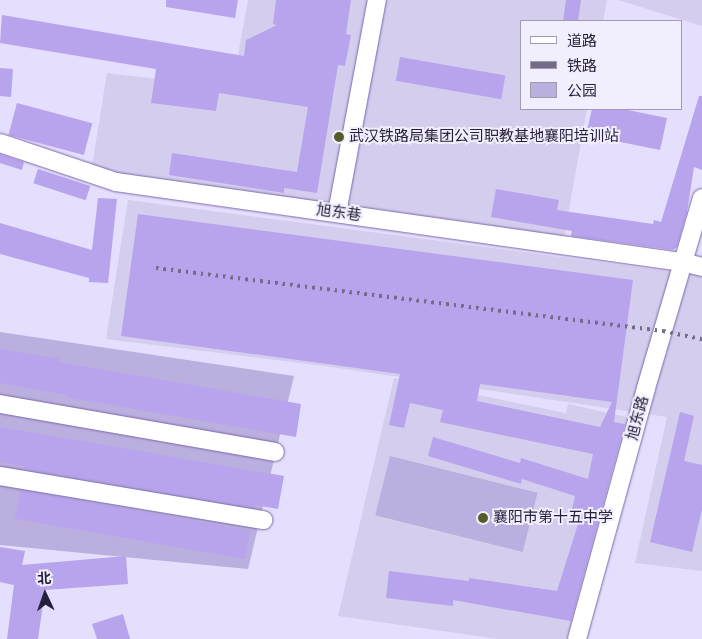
<!DOCTYPE html>
<html>
<head>
<meta charset="utf-8">
<style>
  body { margin:0 }
  #map { position:relative; width:702px; height:639px; overflow:hidden; background:#e5defc; font-family:"Fira Sans","Noto Sans SC",sans-serif }
  div>[style] { position:absolute }
  .built>* { inset:0; background:#d5cdee }
  .green>* { inset:0; background:#bbafdf; transform-origin:0 0 }
  .building>* { inset:0; background:#b7a4ec; transform-origin:0 0 }
  .roads { filter:drop-shadow(0 0 1px #7a68ab) drop-shadow(0 0 1px #7a68ab) }
  .minor>* { height:18px; margin:-9px; padding:0 9px; transform-origin:9px; border-radius:9px; background:#fff }
  .rail>* { height:4px; margin-top:-2px; transform-origin:0; background:repeating-linear-gradient(90deg,#736b88 0 2.5px,transparent 0 7.5px) }
  .dots>* { width:14px; height:14px; translate:-50% -50%; box-sizing:border-box; border:2px solid #f1eefd; border-radius:50% }
  span { translate:-50% -50%; white-space:nowrap; text-align:center; line-height:1.15; -webkit-text-stroke:4px #f1eefd; paint-order:stroke }
  .poi-label { font-size:15px; color:#261e3a }
  .left { translate:0 -50%; text-align:left }
  .street-label { font-size:15px; color:#261e3a }
  .legend { position:absolute; left:520px; top:20px; width:162px; height:90px; box-sizing:border-box; background:#f1eefd; border:1px solid #a09baf; margin:0; padding:6px 9px; list-style:none; font-size:15px; color:#261e3a }
  .legend li { display:flex; align-items:center; gap:10px; height:25px }
  .legend b { width:25px; border:1px solid #a09baf }
  .north { position:absolute; left:20px; top:569px; width:50px; height:50px; -webkit-text-stroke:4px #f1eefd; paint-order:stroke; rotate:357deg; font-size:14px; font-weight:700; line-height:20px; text-align:center; color:#261e3a }
  .north::after { content:''; display:block; margin:auto; width:18px; height:22px; background:#261e3a; clip-path:polygon(50% 0,100% 100%,50% 72%,0 100%) }
</style>
</head>
<body>
<div id="map">
  <div class="built">
    <i style="clip-path:polygon(248px 0,607px 0,603px 21px,521px 21px,521px 109px,587px 109px,564px 238px,123px 175px,92px 166px,107px 73px,232px 88px)"></i>
    <i style="clip-path:polygon(618px 0,702px 0,702px 26px)"></i>
    <i style="clip-path:polygon(128px 200px,697px 275px,702px 259px,702px 571px,635px 563px,667px 417px,332px 367px,106px 339px)"></i>
    <i style="clip-path:polygon(394px 378px,566px 413px,568px 404px,635px 419px,569px 639px,498px 639px,338px 616px)"></i>
  </div>
  <div class="green">
    <i style="clip-path:polygon(0 332px,294px 376px,248px 569px,0 545px)"></i>
    <i style="left:390px;top:456px;width:152px;height:61px;rotate:14deg"></i>
  </div>
  <div class="building">
    <i style="clip-path:polygon(166px 0,238px 0,235px 18px,166px 7px)"></i>
    <i style="clip-path:polygon(276px 0,351px 0,346px 34px,351px 35px,345px 66px,338px 65px,317px 193px,284px 188px,284px 193px,169px 175px,172px 153px,297px 172px,308px 107px,219px 93px,216px 111px,151px 103px,156px 69px,0 43px,2px 15px,244px 56px,246px 40px,277px 25px,273px 24px)"></i>
    <i style="clip-path:polygon(566px 0,581px 0,578px 21px,563px 21px)"></i>
    <i style="left:400px;top:57px;width:107px;height:24px;rotate:10deg"></i>
    <i style="clip-path:polygon(0 68px,13px 69px,11px 97px,0 96px)"></i>
    <i style="clip-path:polygon(699px 96px,702px 96px,702px 170px,694px 167px,687px 212px,677px 247px,673px 250px,571px 236px,572px 231px,491px 217px,496px 189px,559px 200px,557px 210px,653px 224px,654px 220px,661px 222px)"></i>
    <i style="left:17px;top:103px;width:78px;height:33px;rotate:15deg"></i>
    <i style="clip-path:polygon(592px 109px,623px 109px,667px 118px,660px 150px,586px 135px)"></i>
    <i style="clip-path:polygon(0 154px,24px 162px,22px 170px,0 163px)"></i>
    <i style="left:38px;top:169px;width:55px;height:15px;rotate:18deg"></i>
    <i style="clip-path:polygon(98px 198px,117px 199px,108px 283px,89px 282px,89px 278px,0 254px,0 223px,92px 250px)"></i>
    <i style="clip-path:polygon(evenodd,138px 214px,633px 280px,614px 422px,625px 424px,571px 621px,453px 600px,453px 606px,386px 598px,389px 571px,469px 581px,469px 578px,557px 591px,578px 524px,569px 522px,575px 496px,522px 479px,521px 484px,428px 456px,433px 437px,520px 463px,521px 458px,588px 479px,593px 454px,440px 422px,443px 410px,410px 403px,404px 428px,389px 425px,400px 374px,121px 336px,138px 214px,480px 384px,612px 402px,600px 427px,477px 401px,480px 384px)"></i>
    <i style="clip-path:polygon(0 349px,60px 359px,59px 362px,301px 404px,296px 437px,65px 397px,66px 395px,0 383px)"></i>
    <i style="clip-path:polygon(680px 412px,694px 416px,684px 461px,702px 465px,702px 509px,692px 552px,650px 542px)"></i>
    <i style="clip-path:polygon(0 427px,284px 476px,278px 509px,255px 505px,254px 508px,24px 469px,24px 466px,0 462px)"></i>
    <i style="left:20px;top:490px;width:234px;height:29px;rotate:10deg"></i>
    <i style="clip-path:polygon(0 547px,25px 551px,22px 565px,126px 556px,128px 584px,45px 590px,38px 639px,7px 639px,14px 585px,0 582px)"></i>
    <i style="clip-path:polygon(123px 614px,130px 639px,97px 639px,92px 624px)"></i>
  </div>
  <div class="roads">
    <div class="minor">
      <i style="left:0;top:143px;width:122px;rotate:18.6deg"></i>
      <i style="left:116px;top:182px;width:572px;rotate:8.05deg"></i>
      <i style="left:682px;top:262px;width:21px;rotate:14deg"></i>
      <i style="left:337px;top:213px;width:217px;rotate:-79.4deg"></i>
      <i style="left:0;top:404px;width:279px;rotate:9.9deg"></i>
      <i style="left:0;top:476px;width:267px;rotate:9.5deg"></i>
      <i style="left:577px;top:639px;width:260px;rotate:-74.6deg"></i>
      <i style="left:646px;top:388px;width:198px;rotate:-73.6deg"></i>
    </div>
  </div>
  <div class="rail">
    <i style="left:156px;top:268px;width:511px;rotate:7.08deg"></i>
    <i style="left:663px;top:331px;width:40px;rotate:12deg"></i>
  </div>
  <div class="dots">
    <i style="left:339px;top:137px;background:#555b2a"></i>
    <i style="left:483px;top:518px;background:#555b2a"></i>
  </div>
  <div class="poi-label">
    <span class="left" style="left:349px;top:137px">武汉铁路局集团公司职教基地襄阳培训站</span>
    <span class="left" style="left:493px;top:518px">襄阳市第十五中学</span>
  </div>
  <div class="street-label">
    <span style="left:339px;top:213px;rotate:8deg">旭东巷</span>
    <span style="left:638px;top:418px;rotate:-75deg">旭东路</span>
  </div>
  <ul class="legend">
  <li><b style="height:6px;background:#fff"></b>道路</li>
  <li><b style="height:6px;background:#736b88"></b>铁路</li>
  <li><b style="height:14px;background:#bbafdf"></b>公园</li>
  </ul>
  <div class="north">北</div>
</div>
</body>
</html>
